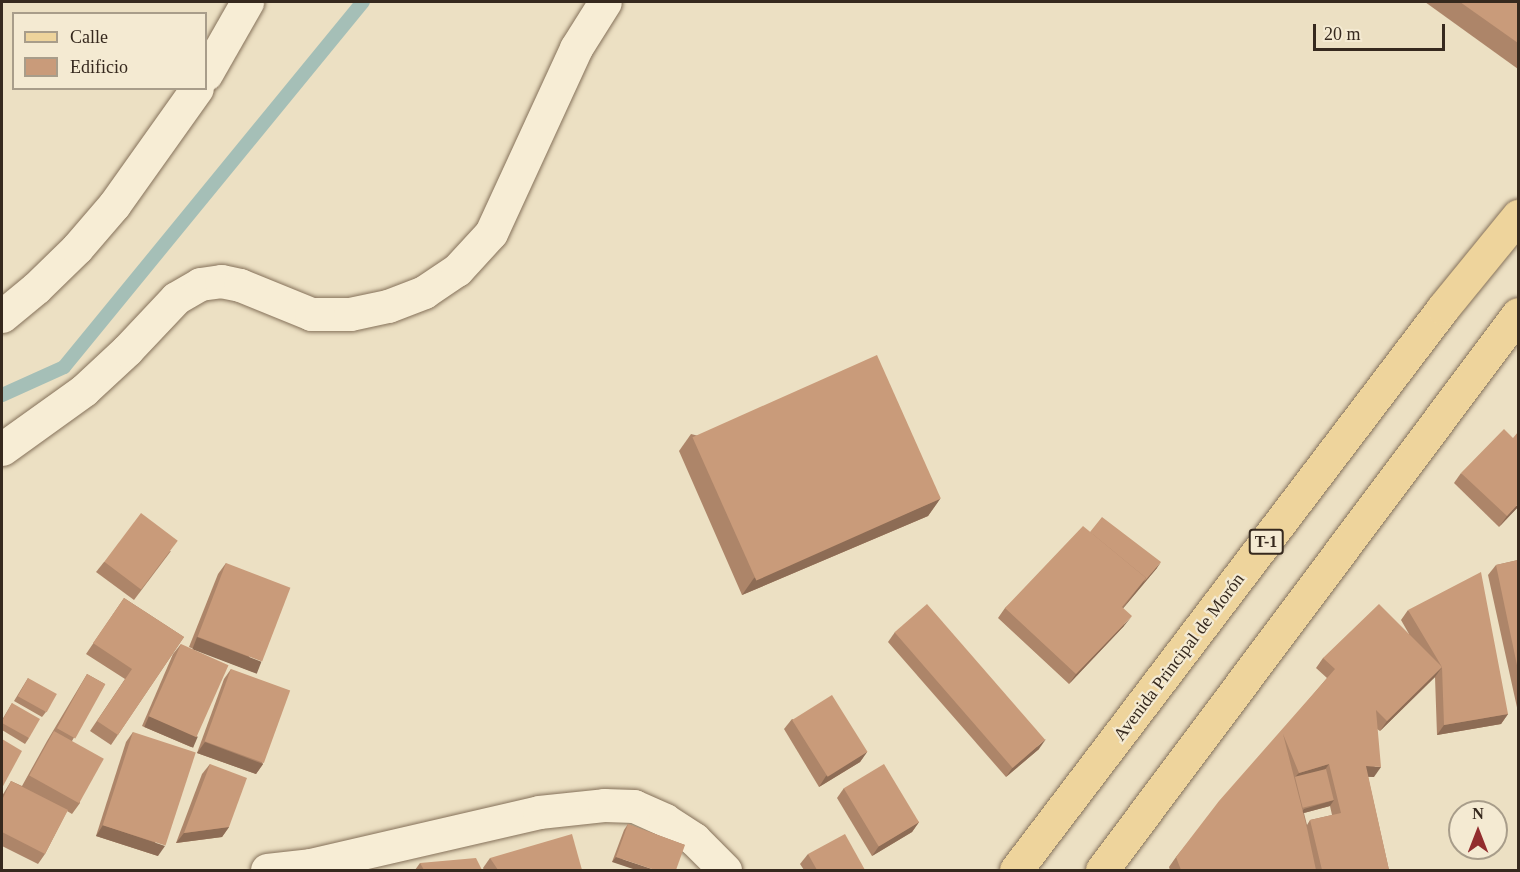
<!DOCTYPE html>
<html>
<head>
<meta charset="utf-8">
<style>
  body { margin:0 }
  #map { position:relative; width:1520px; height:872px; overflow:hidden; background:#ece0c3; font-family:"Times New Roman",serif }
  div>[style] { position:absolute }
  .stream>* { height:14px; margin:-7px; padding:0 7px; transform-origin:7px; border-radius:7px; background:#a5bfb7 }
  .roads { filter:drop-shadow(0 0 2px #85715a) drop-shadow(0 0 2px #85715a) }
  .street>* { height:33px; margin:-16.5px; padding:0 16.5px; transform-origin:16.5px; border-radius:16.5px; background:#f7edd5 }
  .primary>* { height:33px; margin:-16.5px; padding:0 16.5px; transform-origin:16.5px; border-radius:16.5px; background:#eed49c }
  .wall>* { inset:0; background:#ad8569 }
  .shaded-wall>* { inset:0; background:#8d6c55; transform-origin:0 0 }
  .building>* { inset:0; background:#c99b7a; transform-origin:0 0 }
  span { translate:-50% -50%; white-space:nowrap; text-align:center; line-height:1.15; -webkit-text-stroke:4.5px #f4ead2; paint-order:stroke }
  .shield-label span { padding:2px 4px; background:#f4ead2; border:2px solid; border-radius:4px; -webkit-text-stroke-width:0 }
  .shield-label { font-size:16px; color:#36291e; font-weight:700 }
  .street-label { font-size:18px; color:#36291e }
  .frame { position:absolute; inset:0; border:3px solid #36291e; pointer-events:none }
  .legend { position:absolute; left:12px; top:12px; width:195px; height:78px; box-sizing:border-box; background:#f4ead2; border:2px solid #a89d8a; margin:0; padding:8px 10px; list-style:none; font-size:18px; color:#36291e }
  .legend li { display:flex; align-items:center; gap:12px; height:30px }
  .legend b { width:30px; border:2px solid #a89d8a }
  .north { position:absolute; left:1448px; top:800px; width:60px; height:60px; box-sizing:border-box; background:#f4ead2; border:2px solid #a89d8a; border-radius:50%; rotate:0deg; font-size:16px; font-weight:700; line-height:24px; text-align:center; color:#36291e }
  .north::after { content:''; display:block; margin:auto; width:21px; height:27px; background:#922d2e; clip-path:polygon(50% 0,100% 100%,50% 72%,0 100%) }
  .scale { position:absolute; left:1313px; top:24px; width:132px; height:27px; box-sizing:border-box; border:3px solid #36291e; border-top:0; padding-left:8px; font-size:18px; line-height:21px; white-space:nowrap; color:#36291e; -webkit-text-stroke:4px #f4ead2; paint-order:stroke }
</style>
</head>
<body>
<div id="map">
  <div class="stream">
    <i style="left:2px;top:395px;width:68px;rotate:-24.3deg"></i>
    <i style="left:64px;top:367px;width:472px;rotate:-50.7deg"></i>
  </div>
  <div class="roads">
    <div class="street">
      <i style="left:206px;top:74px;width:83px;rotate:-60.3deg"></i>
      <i style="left:2px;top:316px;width:44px;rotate:-39.5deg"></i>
      <i style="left:36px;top:288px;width:57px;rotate:-44.3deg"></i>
      <i style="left:77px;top:248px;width:57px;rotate:-49.3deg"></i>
      <i style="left:114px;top:205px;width:143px;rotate:-54.6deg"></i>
      <i style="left:2px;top:449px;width:101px;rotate:-35.7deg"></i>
      <i style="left:84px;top:390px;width:59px;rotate:-42.9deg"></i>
      <i style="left:127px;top:350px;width:71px;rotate:-46.7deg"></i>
      <i style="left:176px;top:298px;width:28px;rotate:-30deg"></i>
      <i style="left:200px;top:284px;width:21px;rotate:-8deg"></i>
      <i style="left:221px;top:281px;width:19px;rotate:12deg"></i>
      <i style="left:240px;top:285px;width:77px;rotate:22.2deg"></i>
      <i style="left:311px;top:314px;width:39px"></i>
      <i style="left:350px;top:314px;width:39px;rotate:-12deg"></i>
      <i style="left:388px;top:306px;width:39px;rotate:-21deg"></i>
      <i style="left:424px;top:292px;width:40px;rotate:-34deg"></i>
      <i style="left:457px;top:270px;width:50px;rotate:-47.4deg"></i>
      <i style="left:491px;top:233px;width:204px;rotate:-65.3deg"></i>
      <i style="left:576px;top:48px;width:54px;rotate:-57.8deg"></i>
      <i style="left:267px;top:870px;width:43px;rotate:-6.6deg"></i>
      <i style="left:310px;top:865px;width:235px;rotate:-13deg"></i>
      <i style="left:539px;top:812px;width:65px;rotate:-6.1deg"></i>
      <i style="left:604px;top:805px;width:30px;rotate:2deg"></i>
      <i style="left:634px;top:806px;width:34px;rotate:24deg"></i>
      <i style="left:665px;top:820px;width:35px;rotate:33deg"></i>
      <i style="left:694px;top:839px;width:44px;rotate:45deg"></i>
    </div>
    <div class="primary">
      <i style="left:1016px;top:870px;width:706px;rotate:-52.77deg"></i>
      <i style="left:1443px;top:308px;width:119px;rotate:-50.8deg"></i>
      <i style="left:1102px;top:870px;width:694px;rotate:-53.2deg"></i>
    </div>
  </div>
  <div class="wall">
    <i style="clip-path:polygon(1425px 2px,1518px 2px,1518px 69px)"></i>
    <i style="clip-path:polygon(691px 434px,940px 499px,928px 516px,742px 595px,679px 451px)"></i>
    <i style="clip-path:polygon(1461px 473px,1518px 507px,1499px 527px,1454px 483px)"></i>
    <i style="clip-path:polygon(1090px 532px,1157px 568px,1123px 608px,1124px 626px,1069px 684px,998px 618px,1005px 608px)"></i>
    <i style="clip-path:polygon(171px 551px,134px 600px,96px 572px,104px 562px)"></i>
    <i style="clip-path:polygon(1518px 560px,1518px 712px,1488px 575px,1496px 565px)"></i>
    <i style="clip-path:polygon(226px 563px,253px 672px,189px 647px,218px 574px)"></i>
    <i style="clip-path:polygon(124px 598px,184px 637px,111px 745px,90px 731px,125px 679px,86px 654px)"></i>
    <i style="clip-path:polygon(evenodd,1408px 610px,1508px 714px,1501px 724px,1437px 735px,1435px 677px,1380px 731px,1377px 729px,1374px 777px,1368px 777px,1389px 870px,1170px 870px,1169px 867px,1176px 857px,1327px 678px,1316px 668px,1323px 658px,1409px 634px,1401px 620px,1408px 610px,1330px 806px,1332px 815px,1310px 820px,1307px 825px,1304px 813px,1330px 806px)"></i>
    <i style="clip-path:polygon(895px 632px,1039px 749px,1006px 777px,888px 642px)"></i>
    <i style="clip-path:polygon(181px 644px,191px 747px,142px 726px,173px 654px)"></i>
    <i style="clip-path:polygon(231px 669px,263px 764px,256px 774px,197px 753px,224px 679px)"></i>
    <i style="clip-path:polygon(87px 674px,105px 684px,72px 741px,80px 803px,72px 814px,67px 811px,45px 854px,38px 864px,2px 846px,2px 796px,11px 781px,22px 786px,47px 741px)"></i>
    <i style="clip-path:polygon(28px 678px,46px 712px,42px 717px,14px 701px)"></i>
    <i style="clip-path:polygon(12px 703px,29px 738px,25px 744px,2px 730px,2px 720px)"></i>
    <i style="clip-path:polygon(792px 719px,867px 752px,860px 762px,819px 787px,784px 729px)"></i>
    <i style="clip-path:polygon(133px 732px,158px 856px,96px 836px,126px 742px)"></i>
    <i style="clip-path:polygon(210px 764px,229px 827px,222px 837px,176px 843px,202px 774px)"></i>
    <i style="clip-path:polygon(844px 788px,919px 822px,912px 832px,872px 856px,837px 798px)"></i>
    <i style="clip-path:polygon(628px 824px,685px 845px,612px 862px,624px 830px)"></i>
    <i style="clip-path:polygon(808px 854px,865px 870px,804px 870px,800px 864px)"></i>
    <i style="clip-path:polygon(490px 858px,582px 870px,484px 870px,483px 868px)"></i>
    <i style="clip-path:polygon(420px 863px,482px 870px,415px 870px)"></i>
  </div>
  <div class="shaded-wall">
    <i style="clip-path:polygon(940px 499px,928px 516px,742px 595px,754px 578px)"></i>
    <i style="clip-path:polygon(1518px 504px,1518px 507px,1499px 527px,1507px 516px)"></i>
    <i style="clip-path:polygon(1161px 562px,1157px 568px,1115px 618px,1146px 578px)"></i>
    <i style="clip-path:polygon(1132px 616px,1124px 626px,1069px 684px,1076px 674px)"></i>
    <i style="left:197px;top:637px;width:69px;height:13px;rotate:21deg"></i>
    <i style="clip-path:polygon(1442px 667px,1435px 677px,1380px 731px,1387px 721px)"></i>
    <i style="clip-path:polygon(1508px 714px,1501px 724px,1437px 735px,1444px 725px)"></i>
    <i style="left:149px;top:716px;width:53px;height:12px;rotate:23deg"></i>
    <i style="clip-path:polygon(1046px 739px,1039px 749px,1006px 777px,1013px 767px)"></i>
    <i style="clip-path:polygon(205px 742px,263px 764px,256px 774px,197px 753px)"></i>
    <i style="clip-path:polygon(867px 752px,860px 762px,819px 787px,826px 776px)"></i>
    <i style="clip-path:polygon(1329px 764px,1322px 774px,1295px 777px,1299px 773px)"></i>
    <i style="clip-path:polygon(1366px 766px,1381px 767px,1374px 777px,1358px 776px)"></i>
    <i style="clip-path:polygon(1334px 800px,1330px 806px,1300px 814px,1304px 809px)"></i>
    <i style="clip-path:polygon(919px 822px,912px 832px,872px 856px,879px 846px)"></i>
    <i style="clip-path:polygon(103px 825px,165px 846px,158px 856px,96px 836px)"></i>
    <i style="clip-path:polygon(229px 827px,222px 837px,176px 843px,184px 833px)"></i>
    <i style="clip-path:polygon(616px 857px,655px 870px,636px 870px,612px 862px)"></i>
  </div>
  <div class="building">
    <i style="clip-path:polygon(1460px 2px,1518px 2px,1518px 43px)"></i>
    <i style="left:877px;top:355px;width:157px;height:202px;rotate:66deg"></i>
    <i style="clip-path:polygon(1504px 429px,1513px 438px,1518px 432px,1518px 504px,1507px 516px,1461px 473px)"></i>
    <i style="left:141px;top:513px;width:46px;height:61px;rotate:37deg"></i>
    <i style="clip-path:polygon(1102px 517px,1161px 562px,1143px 583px,1146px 578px,1090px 532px)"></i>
    <i style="clip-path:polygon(1083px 526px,1146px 578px,1122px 607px,1132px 616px,1076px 674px,1005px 608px)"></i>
    <i style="clip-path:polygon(1518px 560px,1518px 670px,1496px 565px)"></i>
    <i style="left:226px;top:563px;width:69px;height:79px;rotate:21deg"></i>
    <i style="clip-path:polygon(1481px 572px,1508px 714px,1444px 725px,1442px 667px,1408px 610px)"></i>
    <i style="clip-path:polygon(124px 598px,184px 637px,118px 735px,97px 721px,132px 669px,93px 643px)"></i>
    <i style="left:927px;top:604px;width:180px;height:43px;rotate:49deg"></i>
    <i style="clip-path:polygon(1379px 604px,1442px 667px,1387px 721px,1376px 710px,1381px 767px,1366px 766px,1389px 870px,1322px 870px,1310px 820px,1341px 813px,1329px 764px,1299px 773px,1283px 734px,1307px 828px,1316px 870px,1181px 870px,1176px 857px,1219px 801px,1335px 669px,1323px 658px)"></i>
    <i style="left:181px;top:644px;width:52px;height:79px;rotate:24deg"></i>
    <i style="left:231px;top:669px;width:63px;height:77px;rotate:20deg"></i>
    <i style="left:87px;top:674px;width:21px;height:62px;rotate:29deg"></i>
    <i style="left:28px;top:678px;width:33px;height:21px;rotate:29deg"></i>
    <i style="left:832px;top:695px;width:67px;height:47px;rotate:58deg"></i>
    <i style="clip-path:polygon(12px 703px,40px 719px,29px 738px,2px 723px,2px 721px)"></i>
    <i style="left:54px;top:731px;width:57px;height:51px;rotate:29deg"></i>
    <i style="left:133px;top:732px;width:66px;height:98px;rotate:18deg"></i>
    <i style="clip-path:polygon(2px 739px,22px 751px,2px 788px)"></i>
    <i style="clip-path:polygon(210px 764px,247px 778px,229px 827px,184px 833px)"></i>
    <i style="left:884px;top:764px;width:68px;height:47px;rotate:59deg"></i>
    <i style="left:1326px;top:769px;width:32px;height:32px;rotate:76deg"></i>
    <i style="clip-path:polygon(11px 781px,68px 810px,45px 854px,2px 832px,2px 800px)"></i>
    <i style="clip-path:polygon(628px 824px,685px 845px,676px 870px,655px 870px,616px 857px)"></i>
    <i style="clip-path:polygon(572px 834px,582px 870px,498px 870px,490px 858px)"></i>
    <i style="clip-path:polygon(845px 834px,865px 870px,817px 870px,808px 854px)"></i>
    <i style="clip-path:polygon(476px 858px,482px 870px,424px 870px,420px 863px)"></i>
  </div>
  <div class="shield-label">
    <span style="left:1266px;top:542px">T-1</span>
  </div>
  <div class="street-label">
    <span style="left:1179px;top:657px;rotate:-53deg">Avenida Principal de Morón</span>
  </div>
  <div class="frame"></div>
  <ul class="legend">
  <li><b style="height:8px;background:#eed49c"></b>Calle</li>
  <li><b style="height:16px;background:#c99b7a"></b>Edificio</li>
  </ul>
  <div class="north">N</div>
  <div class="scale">20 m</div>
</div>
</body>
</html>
